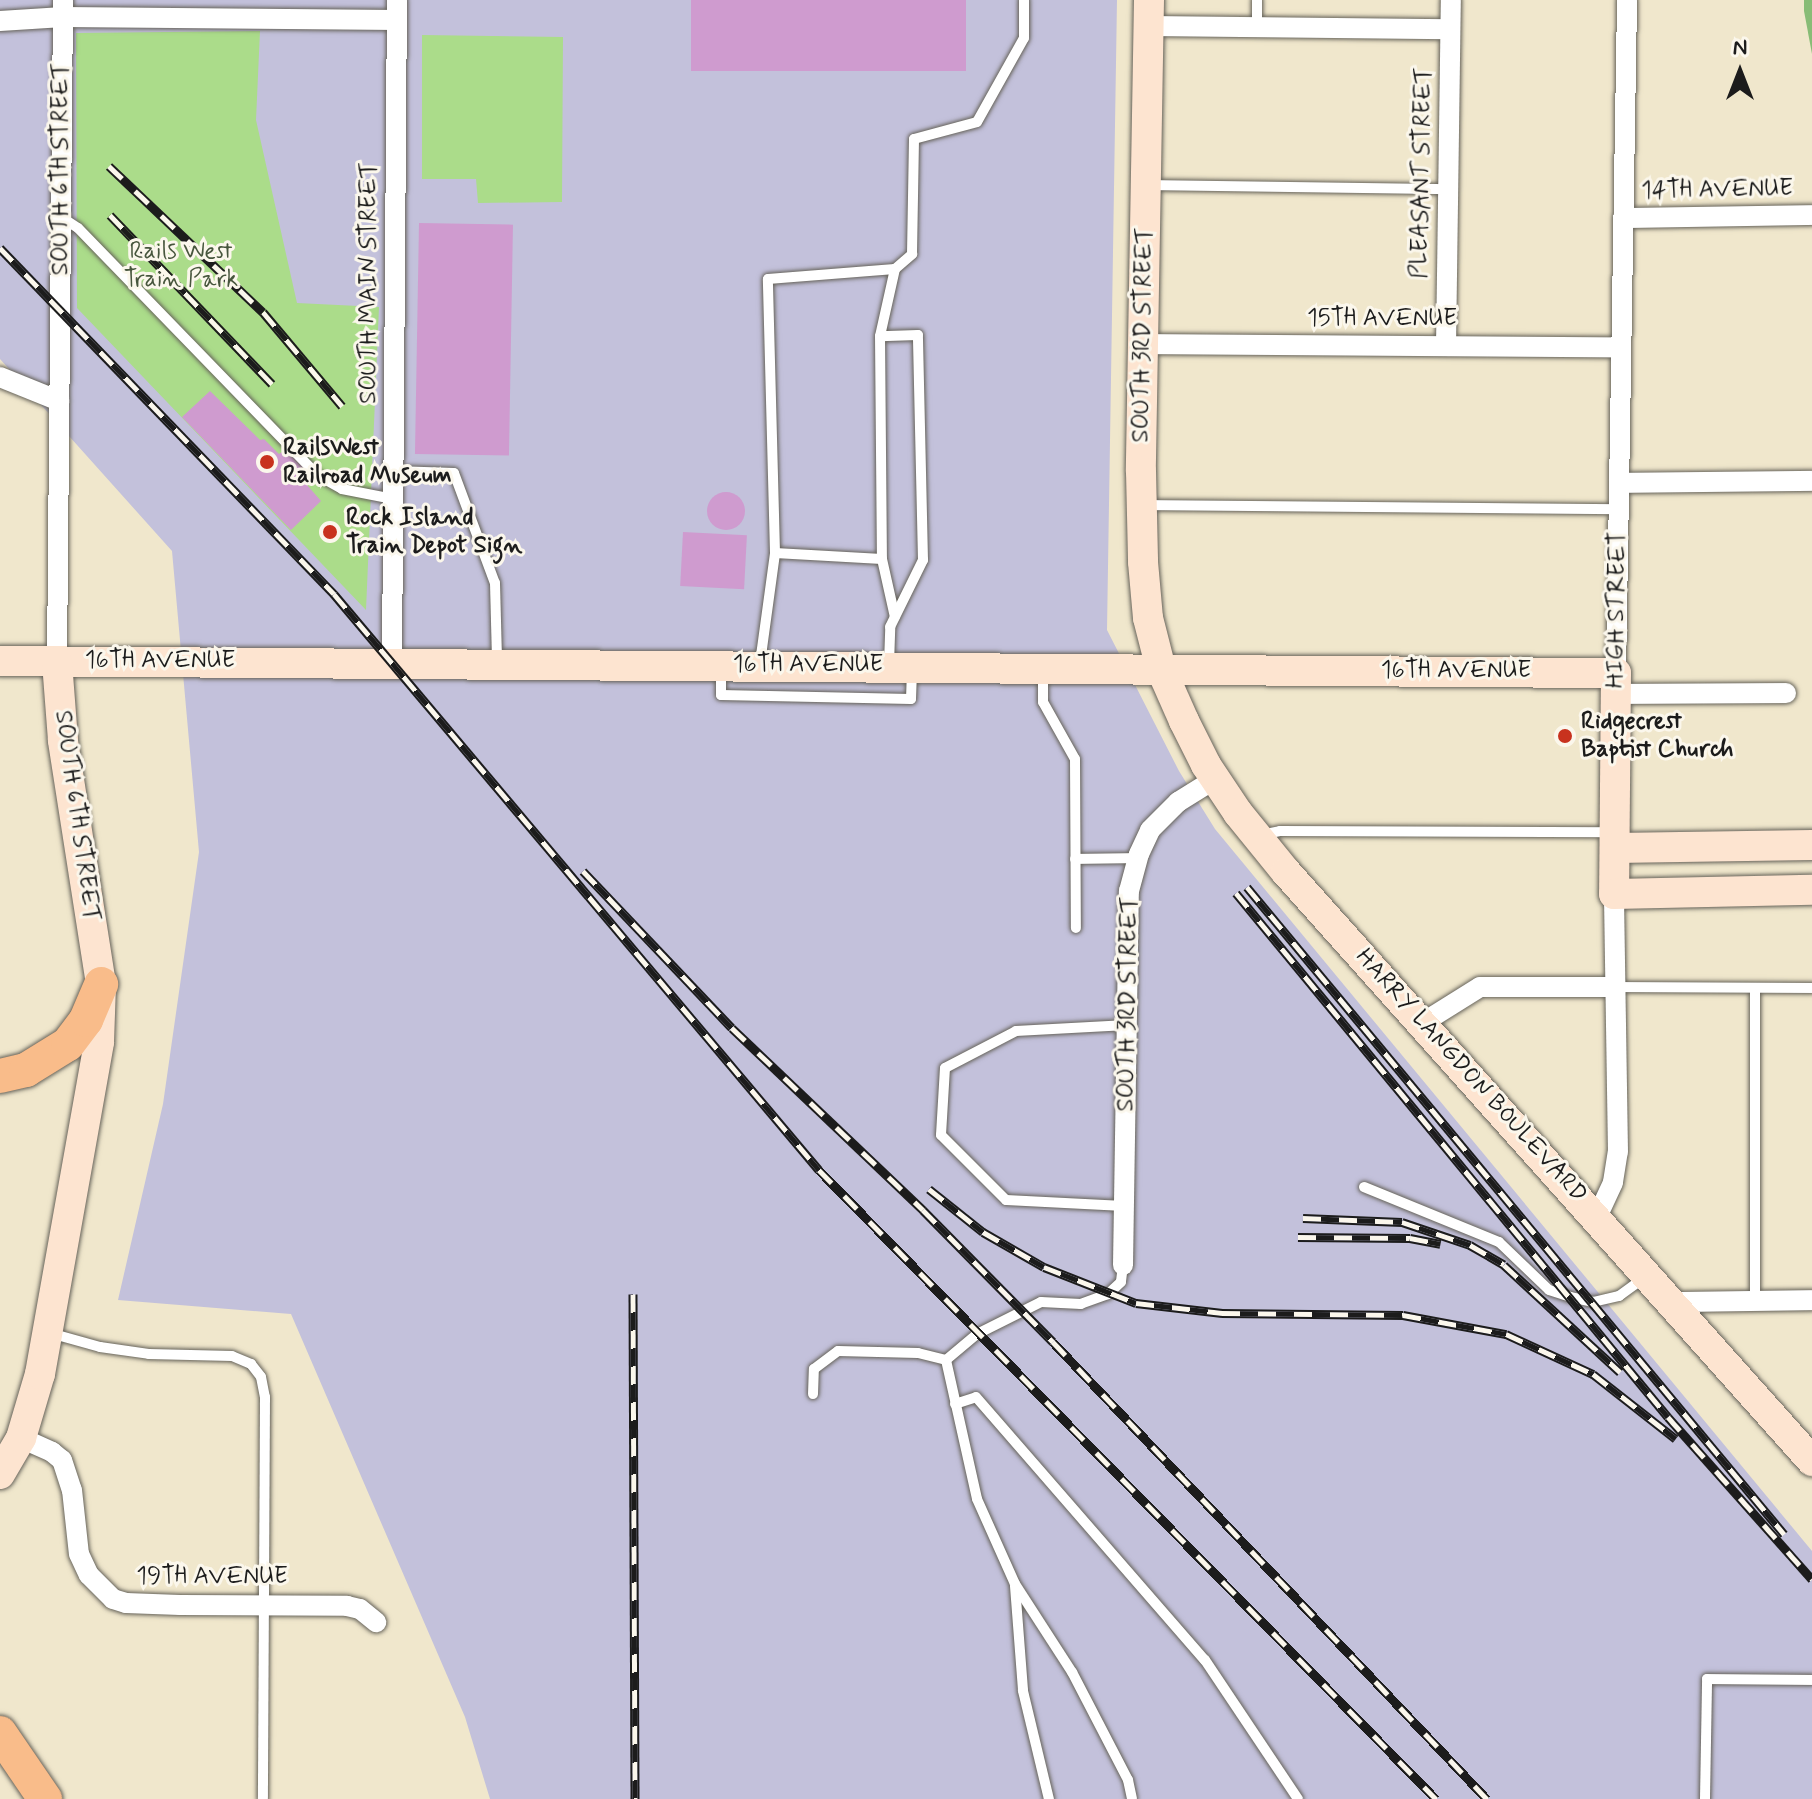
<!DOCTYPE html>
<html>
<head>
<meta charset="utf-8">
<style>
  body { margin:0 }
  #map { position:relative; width:1812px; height:1799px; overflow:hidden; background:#f0e7cc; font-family:Mynerve,sans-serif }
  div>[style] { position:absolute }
  .industrial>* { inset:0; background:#c3c1db }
  .green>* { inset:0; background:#abdc8a }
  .forest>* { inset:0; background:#88bc76 }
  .building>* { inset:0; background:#cf9bcf; transform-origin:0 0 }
  .round { border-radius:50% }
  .roads { filter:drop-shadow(0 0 2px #66635a) drop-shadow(0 0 2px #66635a) }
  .lane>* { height:10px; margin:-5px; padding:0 5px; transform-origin:5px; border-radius:5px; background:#fff }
  .street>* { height:20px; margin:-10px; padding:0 10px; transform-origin:10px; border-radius:10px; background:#fff }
  .secondary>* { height:30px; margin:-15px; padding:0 15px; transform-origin:15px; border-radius:15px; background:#fde4d0 }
  .primary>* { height:34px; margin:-17px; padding:0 17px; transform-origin:17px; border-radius:17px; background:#f9bc8a }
  .rail>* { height:9px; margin-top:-4.5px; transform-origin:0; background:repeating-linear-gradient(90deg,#fbf7ec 0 18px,#1c1c1c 0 36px); box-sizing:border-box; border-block:2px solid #1c1c1c }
  .dots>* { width:22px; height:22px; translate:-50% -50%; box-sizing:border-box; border:4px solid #fbf7ec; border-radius:50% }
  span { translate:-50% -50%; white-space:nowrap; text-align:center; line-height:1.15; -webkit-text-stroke:6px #fbf7ec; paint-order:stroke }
  .street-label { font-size:24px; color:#1c1c1c }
  .park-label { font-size:24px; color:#47563d }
  .poi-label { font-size:24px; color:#1c1c1c; font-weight:700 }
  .left { translate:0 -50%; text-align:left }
  .north { position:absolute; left:1700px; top:32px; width:80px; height:80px; -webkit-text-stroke:6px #fbf7ec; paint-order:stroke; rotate:0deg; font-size:22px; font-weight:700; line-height:32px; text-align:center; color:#1c1c1c }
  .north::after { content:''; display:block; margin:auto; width:28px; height:36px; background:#1c1c1c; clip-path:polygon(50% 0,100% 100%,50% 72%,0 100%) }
</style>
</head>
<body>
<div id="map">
  <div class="industrial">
    <i style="clip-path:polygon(0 0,1117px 0,1107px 630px,1179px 771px,1215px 829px,1812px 1551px,1812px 1799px,490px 1799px,465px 1717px,291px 1314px,118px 1300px,163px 1104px,199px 852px,172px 551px,0 359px)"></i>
  </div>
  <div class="green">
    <i style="clip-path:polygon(260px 31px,256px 120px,297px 303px,379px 307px,366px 610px,77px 308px,76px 33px)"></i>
    <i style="clip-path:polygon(422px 35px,563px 37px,562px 202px,478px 203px,476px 179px,422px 179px)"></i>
  </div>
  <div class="forest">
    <i style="clip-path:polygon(1804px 0,1812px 0,1812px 54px,1804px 11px)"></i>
  </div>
  <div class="building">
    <i style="left:691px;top:0;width:275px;height:71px"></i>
    <i style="left:419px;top:223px;width:94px;height:231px;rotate:1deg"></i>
    <i style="clip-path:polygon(210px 391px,260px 440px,264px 439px,279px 454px,287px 448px,308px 470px,301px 478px,321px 501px,291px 530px,182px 417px)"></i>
    <i class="round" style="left:707px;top:492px;width:38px;height:38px"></i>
    <i style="left:683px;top:532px;width:64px;height:54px;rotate:3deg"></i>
  </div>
  <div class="roads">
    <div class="lane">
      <i style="left:1257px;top:27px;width:27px;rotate:-90deg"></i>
      <i style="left:1150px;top:185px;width:298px;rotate:0.8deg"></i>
      <i style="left:61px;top:217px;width:20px;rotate:33deg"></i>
      <i style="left:78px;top:228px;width:344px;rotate:45.9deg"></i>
      <i style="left:317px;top:475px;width:29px;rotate:29deg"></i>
      <i style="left:342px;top:489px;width:52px;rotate:11.1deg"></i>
      <i style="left:880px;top:336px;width:223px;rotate:89.5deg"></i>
      <i style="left:882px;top:559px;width:59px;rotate:77.4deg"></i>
      <i style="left:394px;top:471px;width:60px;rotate:1.9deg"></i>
      <i style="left:454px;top:473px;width:117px;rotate:69.6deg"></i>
      <i style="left:495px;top:583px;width:79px;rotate:88.5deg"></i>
      <i style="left:1143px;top:505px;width:474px;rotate:0.5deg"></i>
      <i style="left:775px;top:553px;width:107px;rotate:3.2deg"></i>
      <i style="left:760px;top:663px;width:111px;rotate:-82.2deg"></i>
      <i style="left:775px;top:553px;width:274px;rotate:-91.5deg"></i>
      <i style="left:768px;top:279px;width:127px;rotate:-4.5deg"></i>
      <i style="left:895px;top:269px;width:23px;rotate:-41deg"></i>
      <i style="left:912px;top:254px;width:115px;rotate:-89deg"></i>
      <i style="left:914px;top:139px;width:65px;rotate:-15.1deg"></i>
      <i style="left:977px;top:122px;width:96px;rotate:-60.8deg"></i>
      <i style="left:1024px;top:38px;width:38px;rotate:-90deg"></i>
      <i style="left:889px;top:664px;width:37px;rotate:-88deg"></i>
      <i style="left:890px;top:627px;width:75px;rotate:-63.8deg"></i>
      <i style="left:923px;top:560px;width:225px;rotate:-91.3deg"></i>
      <i style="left:918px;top:335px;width:38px;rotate:178deg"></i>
      <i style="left:880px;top:336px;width:69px;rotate:-77.4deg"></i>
      <i style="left:721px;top:671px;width:24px;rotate:90deg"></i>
      <i style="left:721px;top:695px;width:190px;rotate:1.2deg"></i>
      <i style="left:911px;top:699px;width:30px;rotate:-88deg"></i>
      <i style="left:1043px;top:674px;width:28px;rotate:90deg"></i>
      <i style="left:1043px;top:702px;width:65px;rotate:60.7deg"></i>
      <i style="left:1075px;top:759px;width:169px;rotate:89.7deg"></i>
      <i style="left:1261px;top:835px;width:19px;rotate:-12deg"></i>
      <i style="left:1280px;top:831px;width:333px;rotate:0.2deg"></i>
      <i style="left:1075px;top:859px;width:63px;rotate:-0.9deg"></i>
      <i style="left:1615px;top:987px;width:197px;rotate:0.3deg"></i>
      <i style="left:1755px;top:988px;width:313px;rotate:90deg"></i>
      <i style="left:1364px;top:1187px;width:146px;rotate:22.2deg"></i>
      <i style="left:1499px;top:1242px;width:69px;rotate:43.8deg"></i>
      <i style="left:1549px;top:1290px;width:22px;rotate:18deg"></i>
      <i style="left:1570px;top:1297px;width:24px;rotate:12deg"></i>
      <i style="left:1593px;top:1302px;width:27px;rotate:-13deg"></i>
      <i style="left:1619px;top:1296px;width:31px;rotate:-36deg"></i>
      <i style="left:1124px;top:1206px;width:118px;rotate:-177.1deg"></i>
      <i style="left:1006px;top:1200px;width:92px;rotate:-135deg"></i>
      <i style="left:941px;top:1135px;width:67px;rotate:-86.6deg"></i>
      <i style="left:945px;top:1068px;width:80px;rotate:-27.5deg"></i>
      <i style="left:1016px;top:1031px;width:111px;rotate:-3.1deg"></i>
      <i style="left:1123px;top:1265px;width:17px;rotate:97deg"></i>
      <i style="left:1121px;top:1282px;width:18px;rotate:137deg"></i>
      <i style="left:1108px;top:1294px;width:29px;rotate:160deg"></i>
      <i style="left:1081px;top:1304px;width:40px;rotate:-177.1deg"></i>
      <i style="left:1041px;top:1302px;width:72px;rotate:153.4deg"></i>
      <i style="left:977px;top:1334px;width:40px;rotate:140deg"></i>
      <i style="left:946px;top:1360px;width:142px;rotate:77.4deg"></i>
      <i style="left:977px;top:1499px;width:93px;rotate:65.9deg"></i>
      <i style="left:1015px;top:1584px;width:105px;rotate:57.1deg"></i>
      <i style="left:1072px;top:1672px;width:122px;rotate:62.6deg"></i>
      <i style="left:1128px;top:1780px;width:19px;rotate:78deg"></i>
      <i style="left:50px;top:1333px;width:52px;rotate:15.6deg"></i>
      <i style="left:100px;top:1347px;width:49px;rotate:8.1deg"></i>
      <i style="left:149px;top:1354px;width:83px;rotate:1.4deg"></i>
      <i style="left:232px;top:1356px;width:21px;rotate:23deg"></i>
      <i style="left:251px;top:1364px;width:16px;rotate:52deg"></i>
      <i style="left:261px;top:1377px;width:20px;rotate:79deg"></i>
      <i style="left:265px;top:1397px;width:402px;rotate:90.3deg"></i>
      <i style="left:813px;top:1394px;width:25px;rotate:-88deg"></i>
      <i style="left:814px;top:1369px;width:30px;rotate:-37deg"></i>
      <i style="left:838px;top:1351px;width:80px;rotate:1.4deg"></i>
      <i style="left:918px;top:1353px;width:29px;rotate:14deg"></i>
      <i style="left:955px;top:1404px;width:22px;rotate:-18deg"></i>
      <i style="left:976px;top:1397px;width:349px;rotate:49deg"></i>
      <i style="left:1205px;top:1660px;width:167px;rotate:56.2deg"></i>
      <i style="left:1015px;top:1586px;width:105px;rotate:85.6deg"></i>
      <i style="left:1023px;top:1691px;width:111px;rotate:76.5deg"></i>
      <i style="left:1705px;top:1799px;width:120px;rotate:-89deg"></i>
      <i style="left:1707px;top:1679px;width:105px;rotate:0.5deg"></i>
    </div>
    <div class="street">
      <i style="left:0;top:21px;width:63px;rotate:-3.6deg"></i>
      <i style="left:63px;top:17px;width:334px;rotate:0.5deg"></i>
      <i style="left:1149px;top:26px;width:301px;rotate:0.6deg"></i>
      <i style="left:1623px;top:218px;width:189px;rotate:-0.9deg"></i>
      <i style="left:1144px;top:344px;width:477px;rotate:0.4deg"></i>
      <i style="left:1446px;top:346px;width:346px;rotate:-89.2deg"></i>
      <i style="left:0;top:377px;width:64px;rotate:22.1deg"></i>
      <i style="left:1619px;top:483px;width:193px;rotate:-0.6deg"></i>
      <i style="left:57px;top:662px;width:662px;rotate:-89.48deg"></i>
      <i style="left:392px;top:662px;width:662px;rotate:-89.57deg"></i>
      <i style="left:1616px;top:673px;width:673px;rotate:-89.06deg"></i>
      <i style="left:1616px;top:694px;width:170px;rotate:-0.3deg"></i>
      <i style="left:1424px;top:1022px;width:66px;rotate:-32deg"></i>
      <i style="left:1480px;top:987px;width:135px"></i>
      <i style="left:1597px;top:1217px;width:38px;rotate:-65deg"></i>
      <i style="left:1613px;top:1182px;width:30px;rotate:-81deg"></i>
      <i style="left:1618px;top:1152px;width:258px;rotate:-90.9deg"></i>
      <i style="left:1123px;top:1265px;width:374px;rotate:-89.1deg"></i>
      <i style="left:1129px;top:891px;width:38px;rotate:-75deg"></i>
      <i style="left:1139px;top:854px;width:26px;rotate:-65deg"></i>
      <i style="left:1150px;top:830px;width:40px;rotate:-45deg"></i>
      <i style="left:1178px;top:802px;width:44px;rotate:-31.9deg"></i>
      <i style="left:1673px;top:1302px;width:139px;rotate:-0.8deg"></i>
      <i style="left:21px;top:1438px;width:34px;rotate:24deg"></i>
      <i style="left:52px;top:1452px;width:13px;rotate:39deg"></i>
      <i style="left:62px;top:1460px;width:32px;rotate:72deg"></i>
      <i style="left:72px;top:1490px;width:64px;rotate:83.8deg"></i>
      <i style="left:79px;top:1554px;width:23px;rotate:65deg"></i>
      <i style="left:89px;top:1575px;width:34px;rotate:45deg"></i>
      <i style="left:113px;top:1599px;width:14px;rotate:17deg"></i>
      <i style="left:126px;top:1603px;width:54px;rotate:2.1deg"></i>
      <i style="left:180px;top:1605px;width:167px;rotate:0.3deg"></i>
      <i style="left:347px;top:1606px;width:13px;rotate:13deg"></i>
      <i style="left:360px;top:1609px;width:21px;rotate:39deg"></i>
    </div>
    <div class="secondary">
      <i style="left:1149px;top:0;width:471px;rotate:91deg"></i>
      <i style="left:1141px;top:471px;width:91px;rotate:88.7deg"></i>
      <i style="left:1143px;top:562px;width:56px;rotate:84.9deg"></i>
      <i style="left:1148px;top:618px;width:53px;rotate:75.7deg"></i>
      <i style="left:1161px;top:669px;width:57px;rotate:66.1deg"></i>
      <i style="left:1184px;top:721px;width:49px;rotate:63.4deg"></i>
      <i style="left:1206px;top:765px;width:58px;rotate:56.3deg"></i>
      <i style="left:1238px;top:813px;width:76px;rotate:50.9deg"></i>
      <i style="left:1286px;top:872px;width:790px;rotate:48.23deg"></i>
      <i style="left:0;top:661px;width:1616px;rotate:0.43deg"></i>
      <i style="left:1616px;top:673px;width:221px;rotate:90.5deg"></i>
      <i style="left:1614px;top:894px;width:198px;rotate:-1.2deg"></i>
      <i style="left:1615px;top:848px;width:197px;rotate:-0.9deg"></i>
      <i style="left:0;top:1474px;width:42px;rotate:-59.7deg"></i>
      <i style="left:21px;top:1438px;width:67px;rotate:-73.5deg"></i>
      <i style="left:40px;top:1374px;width:337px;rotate:-79.9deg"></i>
      <i style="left:99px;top:1042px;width:58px;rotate:-88deg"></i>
      <i style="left:101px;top:984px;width:247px;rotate:-98.9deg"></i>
      <i style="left:63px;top:740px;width:78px;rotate:-94.4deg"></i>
    </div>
    <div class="primary">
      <i style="left:0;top:1076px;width:27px;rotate:-13deg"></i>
      <i style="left:26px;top:1070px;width:49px;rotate:-31.8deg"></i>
      <i style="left:68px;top:1044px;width:30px;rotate:-53deg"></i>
      <i style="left:86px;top:1020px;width:39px;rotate:-67deg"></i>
      <i style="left:0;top:1733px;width:80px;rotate:55.7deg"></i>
    </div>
  </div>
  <div class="rail">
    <i style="left:109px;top:166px;width:212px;rotate:43.5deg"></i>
    <i style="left:263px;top:312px;width:123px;rotate:50deg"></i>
    <i style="left:110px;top:215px;width:234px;rotate:46.2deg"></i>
    <i style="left:0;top:248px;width:481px;rotate:46deg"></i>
    <i style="left:334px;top:594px;width:753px;rotate:49.9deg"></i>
    <i style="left:819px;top:1170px;width:881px;rotate:45.55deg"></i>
    <i style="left:583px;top:871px;width:216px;rotate:46.5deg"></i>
    <i style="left:732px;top:1028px;width:264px;rotate:43.6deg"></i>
    <i style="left:923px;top:1210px;width:185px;rotate:45.4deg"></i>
    <i style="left:1053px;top:1342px;width:630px;rotate:46.48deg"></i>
    <i style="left:1247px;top:887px;width:841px;rotate:50.31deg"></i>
    <i style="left:1236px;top:893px;width:679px;rotate:50.5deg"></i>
    <i style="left:1668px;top:1417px;width:217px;rotate:48.4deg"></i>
    <i style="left:929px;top:1189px;width:69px;rotate:38.5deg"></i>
    <i style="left:983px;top:1232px;width:70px;rotate:29.8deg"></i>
    <i style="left:1044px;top:1267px;width:99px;rotate:21.4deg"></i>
    <i style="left:1136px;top:1303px;width:87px;rotate:6.6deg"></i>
    <i style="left:1222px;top:1313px;width:181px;rotate:0.6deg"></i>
    <i style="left:1403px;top:1315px;width:105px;rotate:10.5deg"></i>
    <i style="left:1506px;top:1334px;width:96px;rotate:24.7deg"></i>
    <i style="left:1593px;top:1374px;width:105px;rotate:38.1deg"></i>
    <i style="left:1303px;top:1218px;width:99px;rotate:2.3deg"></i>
    <i style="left:1402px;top:1222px;width:72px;rotate:18.7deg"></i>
    <i style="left:1470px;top:1245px;width:39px;rotate:30deg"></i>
    <i style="left:1504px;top:1265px;width:158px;rotate:42.7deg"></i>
    <i style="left:1298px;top:1237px;width:112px;rotate:0.5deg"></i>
    <i style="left:1410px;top:1238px;width:31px;rotate:11deg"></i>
    <i style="left:633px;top:1294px;width:505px;rotate:89.77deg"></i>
  </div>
  <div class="dots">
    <i style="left:267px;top:462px;background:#c8321e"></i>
    <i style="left:330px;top:532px;background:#c8321e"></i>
    <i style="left:1565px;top:736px;background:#c8321e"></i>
  </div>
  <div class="street-label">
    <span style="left:61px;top:169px;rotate:-90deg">SOUTH 6TH STREET</span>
    <span style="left:1422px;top:173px;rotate:-89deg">PLEASANT STREET</span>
    <span style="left:1717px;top:190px;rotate:-1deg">14TH AVENUE</span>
    <span style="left:369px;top:283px;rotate:-90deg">SOUTH MAIN STREET</span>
    <span style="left:1382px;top:319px">15TH AVENUE</span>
    <span style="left:1143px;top:335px;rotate:-89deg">SOUTH 3RD STREET</span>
    <span style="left:1617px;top:610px;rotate:-89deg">HIGH STREET</span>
    <span style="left:160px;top:661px">16TH AVENUE</span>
    <span style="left:808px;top:665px">16TH AVENUE</span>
    <span style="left:1456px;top:671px">16TH AVENUE</span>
    <span style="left:77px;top:816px;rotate:82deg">SOUTH 6TH STREET</span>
    <span style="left:1128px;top:1004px;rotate:-89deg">SOUTH 3RD STREET</span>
    <span style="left:1471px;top:1076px;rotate:48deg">HARRY LANGDON BOULEVARD</span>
    <span style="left:212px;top:1577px">19TH AVENUE</span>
  </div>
  <div class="park-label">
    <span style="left:181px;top:266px">Rails West<br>Train Park</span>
  </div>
  <div class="poi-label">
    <span class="left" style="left:283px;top:462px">RailsWest<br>Railroad Museum</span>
    <span class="left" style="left:346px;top:532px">Rock Island<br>Train Depot Sign</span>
    <span class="left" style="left:1581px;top:736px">Ridgecrest<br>Baptist Church</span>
  </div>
  <div class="north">N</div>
</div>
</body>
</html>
